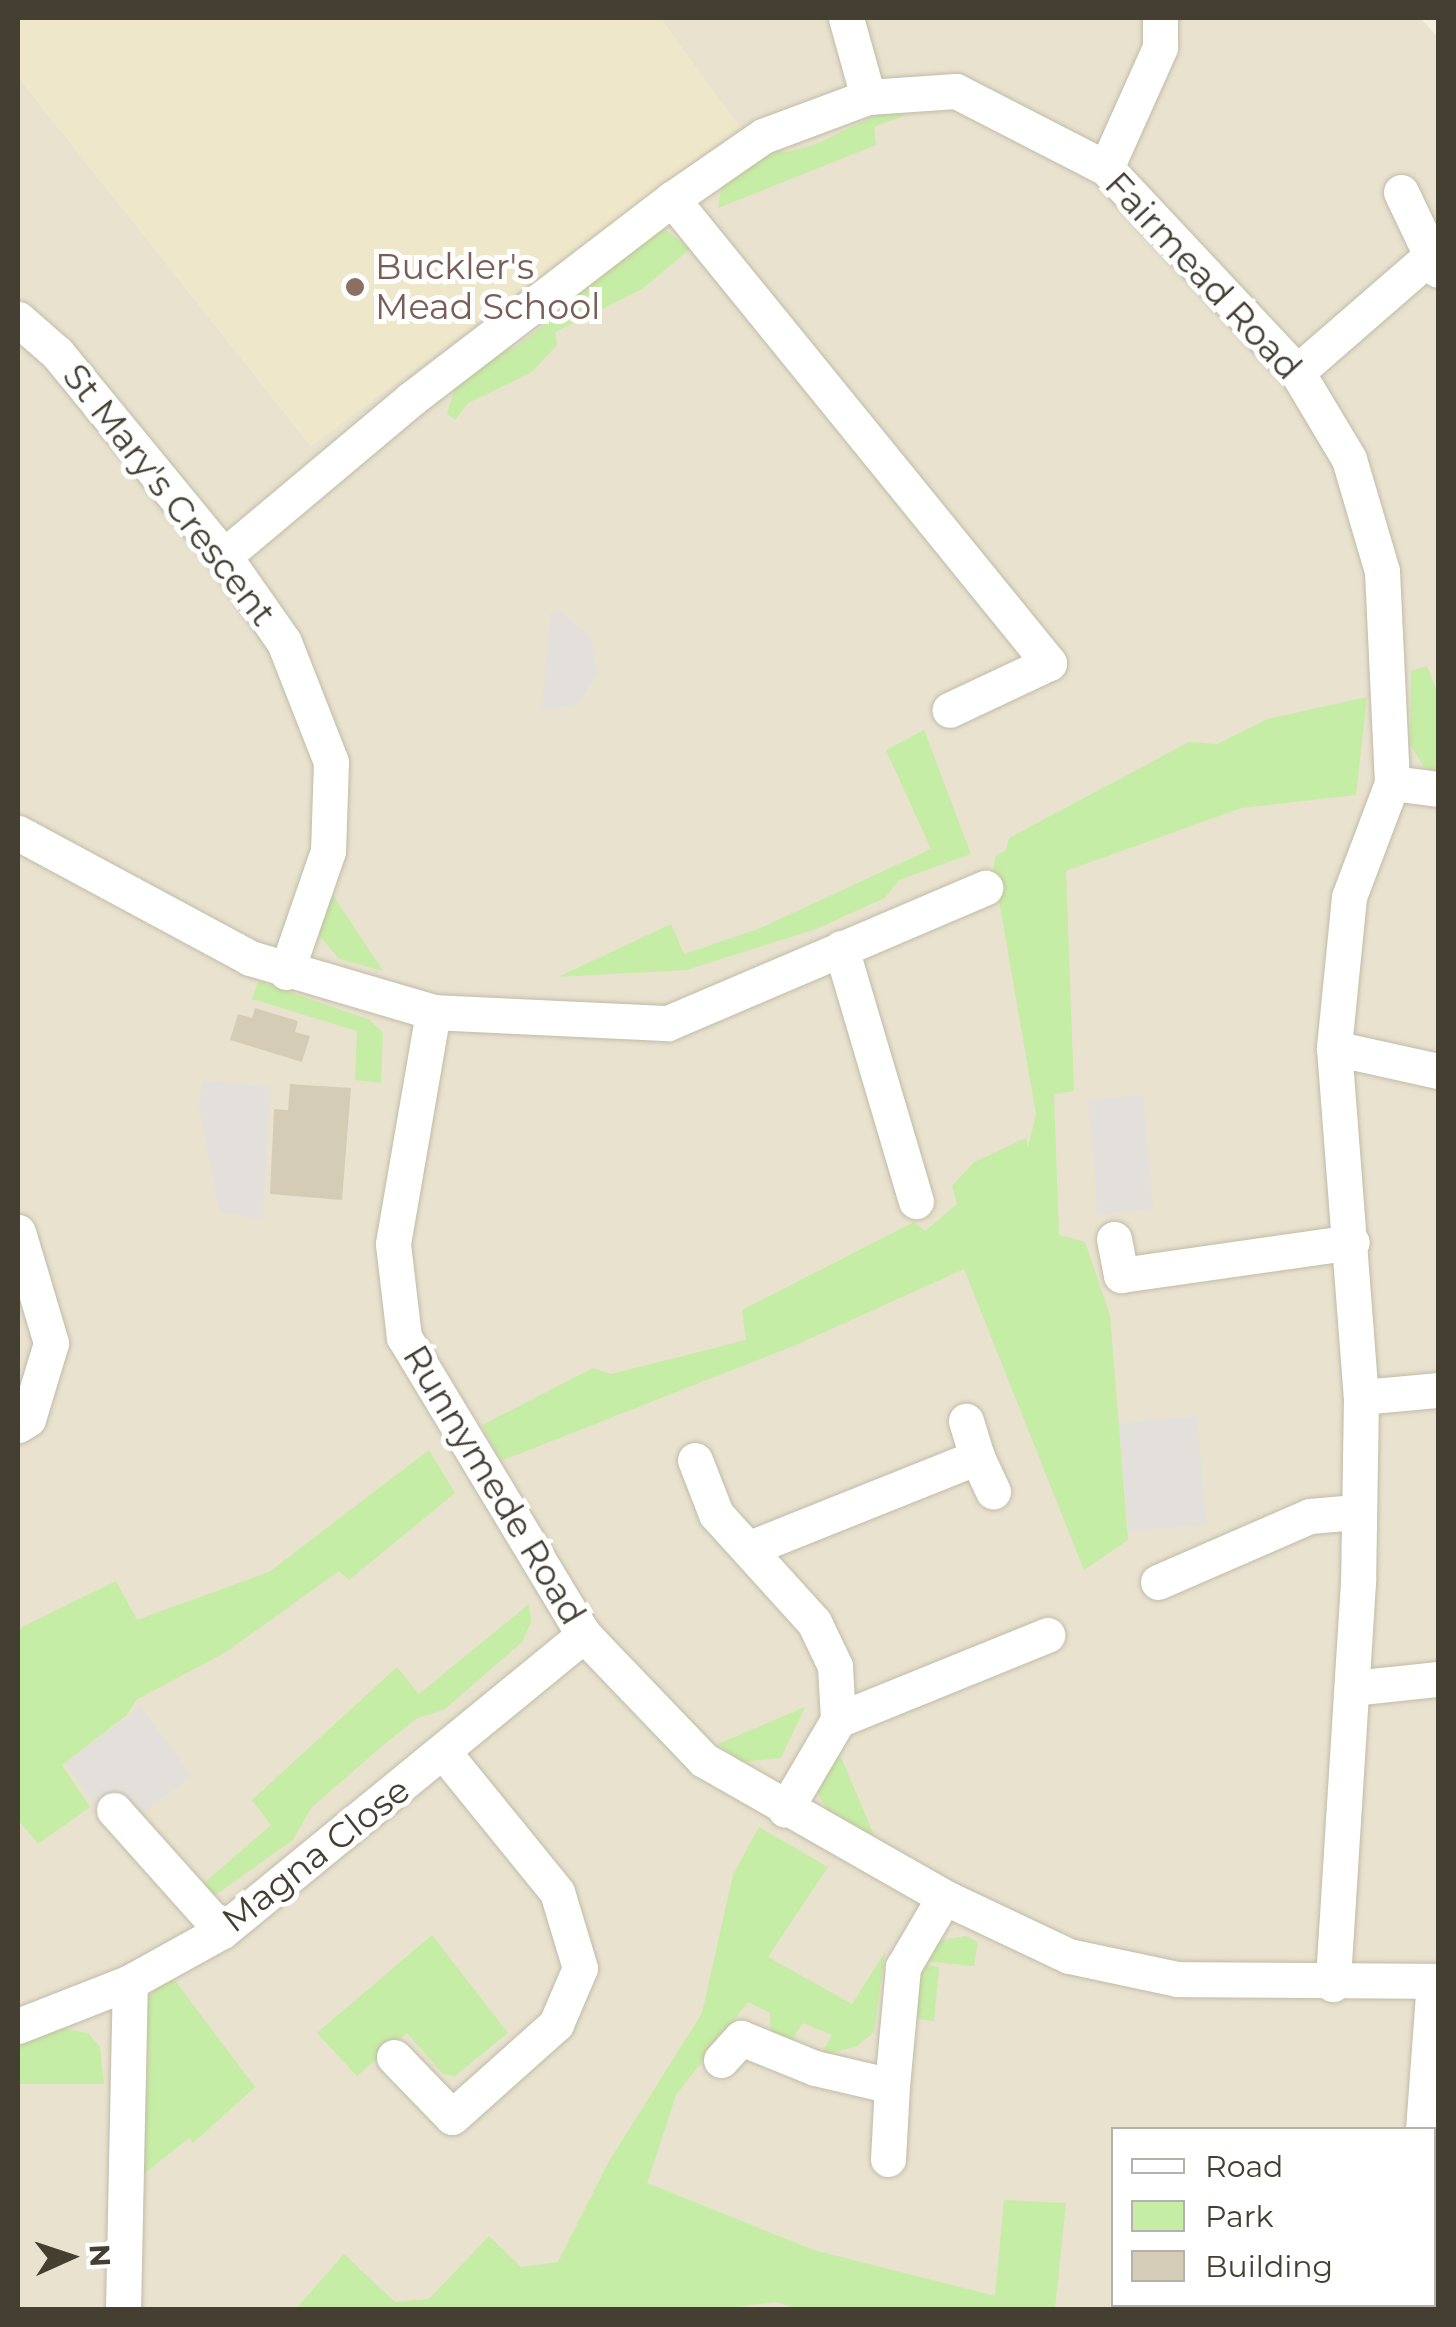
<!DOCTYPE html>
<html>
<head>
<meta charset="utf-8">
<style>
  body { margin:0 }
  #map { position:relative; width:1456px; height:2327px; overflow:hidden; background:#f3f0e2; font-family:Montserrat,sans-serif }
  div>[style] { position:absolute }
  .residential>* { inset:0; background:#e8e2cf }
  .education>* { inset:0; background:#eee7ca }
  .green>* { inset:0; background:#c6eda5 }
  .parking>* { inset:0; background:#e3e0db; transform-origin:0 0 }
  .building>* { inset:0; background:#d5ccb6 }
  .roads { filter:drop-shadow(0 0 2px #c2bba6) drop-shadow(0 0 2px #c2bba6) }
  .minor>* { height:35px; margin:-17.5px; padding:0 17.5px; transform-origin:17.5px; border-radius:17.5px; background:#fff }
  .dots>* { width:28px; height:28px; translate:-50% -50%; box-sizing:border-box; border:5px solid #fff; border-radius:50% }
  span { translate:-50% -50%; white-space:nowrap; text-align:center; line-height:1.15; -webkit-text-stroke:10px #fff; paint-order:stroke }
  .education-label { font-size:35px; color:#785e54 }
  .left { translate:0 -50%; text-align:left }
  .street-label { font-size:35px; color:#453f32 }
  .frame { position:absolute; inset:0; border:20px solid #453f32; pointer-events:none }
  .legend { position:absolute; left:1111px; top:2127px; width:325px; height:180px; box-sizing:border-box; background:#fff; border:2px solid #b5b2ad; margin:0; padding:12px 18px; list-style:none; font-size:30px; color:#453f32 }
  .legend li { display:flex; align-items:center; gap:20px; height:50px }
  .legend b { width:50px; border:2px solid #b5b2ad }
  .north { position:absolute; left:20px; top:2207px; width:100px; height:100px; -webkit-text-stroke:8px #fff; paint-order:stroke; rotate:87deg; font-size:28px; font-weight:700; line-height:40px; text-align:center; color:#453f32 }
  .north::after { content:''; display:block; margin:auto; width:35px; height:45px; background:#453f32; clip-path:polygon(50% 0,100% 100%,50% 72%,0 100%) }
</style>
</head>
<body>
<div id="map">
  <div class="residential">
    <i style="clip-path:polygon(evenodd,660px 18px,1420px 18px,1438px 37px,1438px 2309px,18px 2309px,18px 77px,311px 446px,739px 127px,660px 18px,1114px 2130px,1434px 2130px,1434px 2304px,1114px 2304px,1114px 2130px)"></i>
  </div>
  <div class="education">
    <i style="clip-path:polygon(18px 18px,660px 18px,740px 127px,311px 446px,18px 77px)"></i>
  </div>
  <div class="green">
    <i style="clip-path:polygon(883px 111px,906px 115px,874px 127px,876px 145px,718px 208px,722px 184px,766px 150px,788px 152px,819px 143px)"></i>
    <i style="clip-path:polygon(644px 227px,666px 230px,690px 249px,642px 289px,555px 332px,557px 345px,532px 372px,468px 403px,455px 420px,447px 414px,459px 375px,499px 345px,513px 349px,571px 304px,585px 276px)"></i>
    <i style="clip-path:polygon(1427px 666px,1438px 693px,1438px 771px,1424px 767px,1410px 744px,1411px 671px)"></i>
    <i style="clip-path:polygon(1367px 697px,1356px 795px,1241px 808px,1066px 871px,1074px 1091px,1054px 1094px,1059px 1235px,1085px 1242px,1110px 1315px,1128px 1540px,1084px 1570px,964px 1269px,796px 1345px,501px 1461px,482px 1425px,593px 1368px,611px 1374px,746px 1340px,742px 1310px,914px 1222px,925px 1231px,957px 1204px,952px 1186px,974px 1162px,1026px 1138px,1028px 1148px,1036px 1114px,997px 889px,992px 887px,995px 856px,1006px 850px,1009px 838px,1189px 742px,1217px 744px,1268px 719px)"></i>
    <i style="clip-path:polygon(924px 730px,971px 854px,899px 880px,885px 898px,816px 929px,686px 970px,558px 977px,671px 924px,684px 954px,758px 929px,931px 849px,886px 750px)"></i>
    <i style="clip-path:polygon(327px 886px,383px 971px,339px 959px,319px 935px)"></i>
    <i style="clip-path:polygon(258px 981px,370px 1020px,383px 1033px,381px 1083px,355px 1080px,357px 1031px,252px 999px)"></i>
    <i style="clip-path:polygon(429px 1450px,455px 1493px,349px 1580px,339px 1571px,226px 1652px,136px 1700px,127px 1715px,62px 1765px,90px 1807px,38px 1844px,18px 1820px,18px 1629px,116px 1581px,137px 1620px,269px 1572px)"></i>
    <i style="clip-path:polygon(529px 1604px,531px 1622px,522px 1642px,445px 1709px,416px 1719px,381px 1747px,311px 1808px,293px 1840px,211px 1898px,202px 1885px,271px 1825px,252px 1800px,397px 1667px,419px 1694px)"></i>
    <i style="clip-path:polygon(805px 1707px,781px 1758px,742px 1762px,718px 1744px)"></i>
    <i style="clip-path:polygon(838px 1750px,874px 1835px,830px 1814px,818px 1795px,818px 1771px)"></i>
    <i style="clip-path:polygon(759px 1827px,828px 1867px,768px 1957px,852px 2004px,885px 1952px,874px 2032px,857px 2046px,821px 2056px,832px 2035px,803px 2023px,789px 2044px,771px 2038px,770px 2013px,748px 2002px,676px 2095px,647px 2183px,814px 2250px,995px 2296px,1004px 2200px,1066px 2203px,1055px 2309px,802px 2310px,776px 2302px,713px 2310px,295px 2310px,344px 2254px,395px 2302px,429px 2299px,489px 2236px,521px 2267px,558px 2262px,608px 2163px,702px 2013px,733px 1875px)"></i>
    <i style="clip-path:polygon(432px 1935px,508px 2033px,455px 2076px,443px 2074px,407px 2033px,357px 2076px,317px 2033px)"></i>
    <i style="clip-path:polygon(966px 1936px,978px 1942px,974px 1966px,922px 1961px,942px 1940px)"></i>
    <i style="clip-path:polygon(915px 1963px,939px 1967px,934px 2021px,902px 2017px)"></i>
    <i style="clip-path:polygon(173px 1978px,255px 2087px,193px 2143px,189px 2138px,140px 2177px,149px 2052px,143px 2007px,155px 1988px)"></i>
    <i style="clip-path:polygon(60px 2028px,88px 2033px,100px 2047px,104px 2084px,18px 2084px,18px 2043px)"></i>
  </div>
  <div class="parking">
    <i style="clip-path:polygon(560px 611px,590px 637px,597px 674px,578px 705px,542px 710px,550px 614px)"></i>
    <i style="clip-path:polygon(203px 1081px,271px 1087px,262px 1218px,220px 1213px,199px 1107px)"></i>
    <i style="left:1143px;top:1095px;width:115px;height:55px;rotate:85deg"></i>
    <i style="left:1197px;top:1416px;width:109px;height:78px;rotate:85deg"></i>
    <i style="left:140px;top:1707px;width:86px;height:94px;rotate:53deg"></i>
  </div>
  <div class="building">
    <i style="clip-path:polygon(255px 1008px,298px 1021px,295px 1032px,310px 1036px,302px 1062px,230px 1040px,238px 1014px,252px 1018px)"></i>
    <i style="clip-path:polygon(290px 1084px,351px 1088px,342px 1200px,270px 1194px,274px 1109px,288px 1110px)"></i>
  </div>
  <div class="roads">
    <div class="minor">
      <i style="left:846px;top:18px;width:82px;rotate:74.4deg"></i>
      <i style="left:1106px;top:168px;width:133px;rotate:-65.9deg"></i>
      <i style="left:1160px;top:47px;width:29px;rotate:-90deg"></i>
      <i style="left:1401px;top:192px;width:86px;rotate:64.6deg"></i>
      <i style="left:672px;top:199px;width:598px;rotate:50.91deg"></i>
      <i style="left:1049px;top:663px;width:110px;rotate:154.8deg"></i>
      <i style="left:18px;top:319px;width:52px;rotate:41.1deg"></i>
      <i style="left:57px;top:353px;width:263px;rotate:50.6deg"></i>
      <i style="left:224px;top:556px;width:105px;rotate:55.1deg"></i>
      <i style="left:284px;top:642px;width:129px;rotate:68.6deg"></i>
      <i style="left:331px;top:762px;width:89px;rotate:91.9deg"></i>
      <i style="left:328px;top:851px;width:128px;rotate:109.1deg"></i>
      <i style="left:1297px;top:372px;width:174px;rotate:-41deg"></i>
      <i style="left:224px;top:556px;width:244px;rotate:-40deg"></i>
      <i style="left:411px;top:399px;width:329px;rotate:-37.5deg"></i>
      <i style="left:672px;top:199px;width:111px;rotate:-34.7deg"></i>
      <i style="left:763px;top:136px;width:112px;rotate:-20.4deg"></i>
      <i style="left:868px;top:97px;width:88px;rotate:-3.9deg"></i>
      <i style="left:956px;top:91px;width:169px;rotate:27.2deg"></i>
      <i style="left:1106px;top:168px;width:279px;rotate:46.9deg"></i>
      <i style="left:1297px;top:372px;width:101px;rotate:59.1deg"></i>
      <i style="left:1349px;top:459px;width:117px;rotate:73.6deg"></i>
      <i style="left:1382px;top:571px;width:212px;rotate:87.3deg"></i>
      <i style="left:1392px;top:783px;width:122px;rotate:110.7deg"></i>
      <i style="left:1349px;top:897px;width:152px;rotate:95.7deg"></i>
      <i style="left:1334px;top:1048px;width:350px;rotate:85.6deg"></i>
      <i style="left:1361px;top:1397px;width:185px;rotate:90.9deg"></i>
      <i style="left:1358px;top:1582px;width:403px;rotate:93.6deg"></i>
      <i style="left:1392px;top:783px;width:46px;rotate:7.4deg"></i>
      <i style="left:18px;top:833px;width:264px;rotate:28.3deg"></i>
      <i style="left:250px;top:958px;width:191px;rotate:16.4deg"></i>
      <i style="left:433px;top:1012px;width:235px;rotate:2.7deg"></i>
      <i style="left:668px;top:1023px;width:345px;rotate:-23.1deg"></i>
      <i style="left:841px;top:948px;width:264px;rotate:73.5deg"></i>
      <i style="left:433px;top:1012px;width:235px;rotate:99.8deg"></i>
      <i style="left:393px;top:1244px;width:94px;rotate:83.3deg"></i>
      <i style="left:404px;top:1337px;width:348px;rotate:58.9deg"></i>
      <i style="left:584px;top:1635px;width:173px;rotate:46.2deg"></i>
      <i style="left:704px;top:1760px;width:276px;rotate:29.7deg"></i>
      <i style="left:944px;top:1897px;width:138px;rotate:25.3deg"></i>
      <i style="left:1069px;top:1956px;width:110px;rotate:12deg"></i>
      <i style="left:1177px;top:1979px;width:261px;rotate:0.4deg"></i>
      <i style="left:1334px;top:1048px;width:107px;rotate:12.5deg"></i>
      <i style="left:18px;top:1232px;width:116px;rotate:73.4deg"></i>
      <i style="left:51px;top:1343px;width:79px;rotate:106.8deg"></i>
      <i style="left:28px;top:1419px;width:12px;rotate:149deg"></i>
      <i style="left:1114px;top:1239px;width:37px;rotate:79deg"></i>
      <i style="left:1121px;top:1275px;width:233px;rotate:-8.1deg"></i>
      <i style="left:1361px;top:1397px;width:77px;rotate:-5.2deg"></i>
      <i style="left:977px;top:1457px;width:38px;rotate:65deg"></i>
      <i style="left:695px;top:1460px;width:58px;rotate:68.7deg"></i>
      <i style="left:716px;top:1514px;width:146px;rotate:47.8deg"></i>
      <i style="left:814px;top:1622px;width:49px;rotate:64.5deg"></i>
      <i style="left:835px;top:1666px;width:54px;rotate:86.8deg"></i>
      <i style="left:838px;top:1720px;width:104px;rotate:120.5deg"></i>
      <i style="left:750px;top:1548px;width:245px;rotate:-21.8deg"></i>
      <i style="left:977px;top:1457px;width:38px;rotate:-107deg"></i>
      <i style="left:1158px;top:1582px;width:166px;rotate:-23.5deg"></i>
      <i style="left:1310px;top:1516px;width:46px;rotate:-5deg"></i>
      <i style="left:1352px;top:1688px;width:86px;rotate:-6deg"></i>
      <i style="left:838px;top:1720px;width:226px;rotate:-22.1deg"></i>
      <i style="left:114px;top:1810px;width:162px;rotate:48.2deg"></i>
      <i style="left:18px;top:2026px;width:120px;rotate:-21.4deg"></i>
      <i style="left:130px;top:1982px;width:105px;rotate:-29deg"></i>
      <i style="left:222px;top:1931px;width:468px;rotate:-39.3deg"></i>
      <i style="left:394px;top:2057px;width:83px;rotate:46deg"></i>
      <i style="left:452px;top:2117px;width:140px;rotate:-41.8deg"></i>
      <i style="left:556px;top:2024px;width:61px;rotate:-66.8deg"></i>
      <i style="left:580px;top:1968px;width:79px;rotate:-106.8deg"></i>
      <i style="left:557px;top:1892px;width:179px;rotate:-129.1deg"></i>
      <i style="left:721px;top:2060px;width:30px;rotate:-48deg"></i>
      <i style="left:741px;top:2038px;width:80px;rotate:22.1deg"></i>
      <i style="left:815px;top:2068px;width:79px;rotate:13.2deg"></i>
      <i style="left:892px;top:2086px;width:120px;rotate:-84.7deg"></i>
      <i style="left:903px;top:1967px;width:81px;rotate:-59.6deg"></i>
      <i style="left:1423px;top:2130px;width:149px;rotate:-85.8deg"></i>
      <i style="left:888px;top:2159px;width:73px;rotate:-86.9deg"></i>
      <i style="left:123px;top:2310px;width:328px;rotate:-88.8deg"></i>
      <i style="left:1401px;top:2310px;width:6px;rotate:-90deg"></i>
    </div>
  </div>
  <div class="dots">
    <i style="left:355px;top:287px;background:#8d6e63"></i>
  </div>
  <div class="education-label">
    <span class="left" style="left:375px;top:287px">Buckler's<br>Mead School</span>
  </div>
  <div class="street-label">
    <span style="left:1203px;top:276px;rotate:47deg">Fairmead Road</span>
    <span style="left:169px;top:495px;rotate:52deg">St Mary's Crescent</span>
    <span style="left:494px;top:1485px;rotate:59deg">Runnymede Road</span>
    <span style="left:316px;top:1855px;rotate:-38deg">Magna Close</span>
  </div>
  <div class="frame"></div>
  <ul class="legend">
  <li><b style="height:12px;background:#fff"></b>Road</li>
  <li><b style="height:28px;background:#c6eda5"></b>Park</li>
  <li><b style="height:28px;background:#d5ccb6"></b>Building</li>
  </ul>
  <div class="north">N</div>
</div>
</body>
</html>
